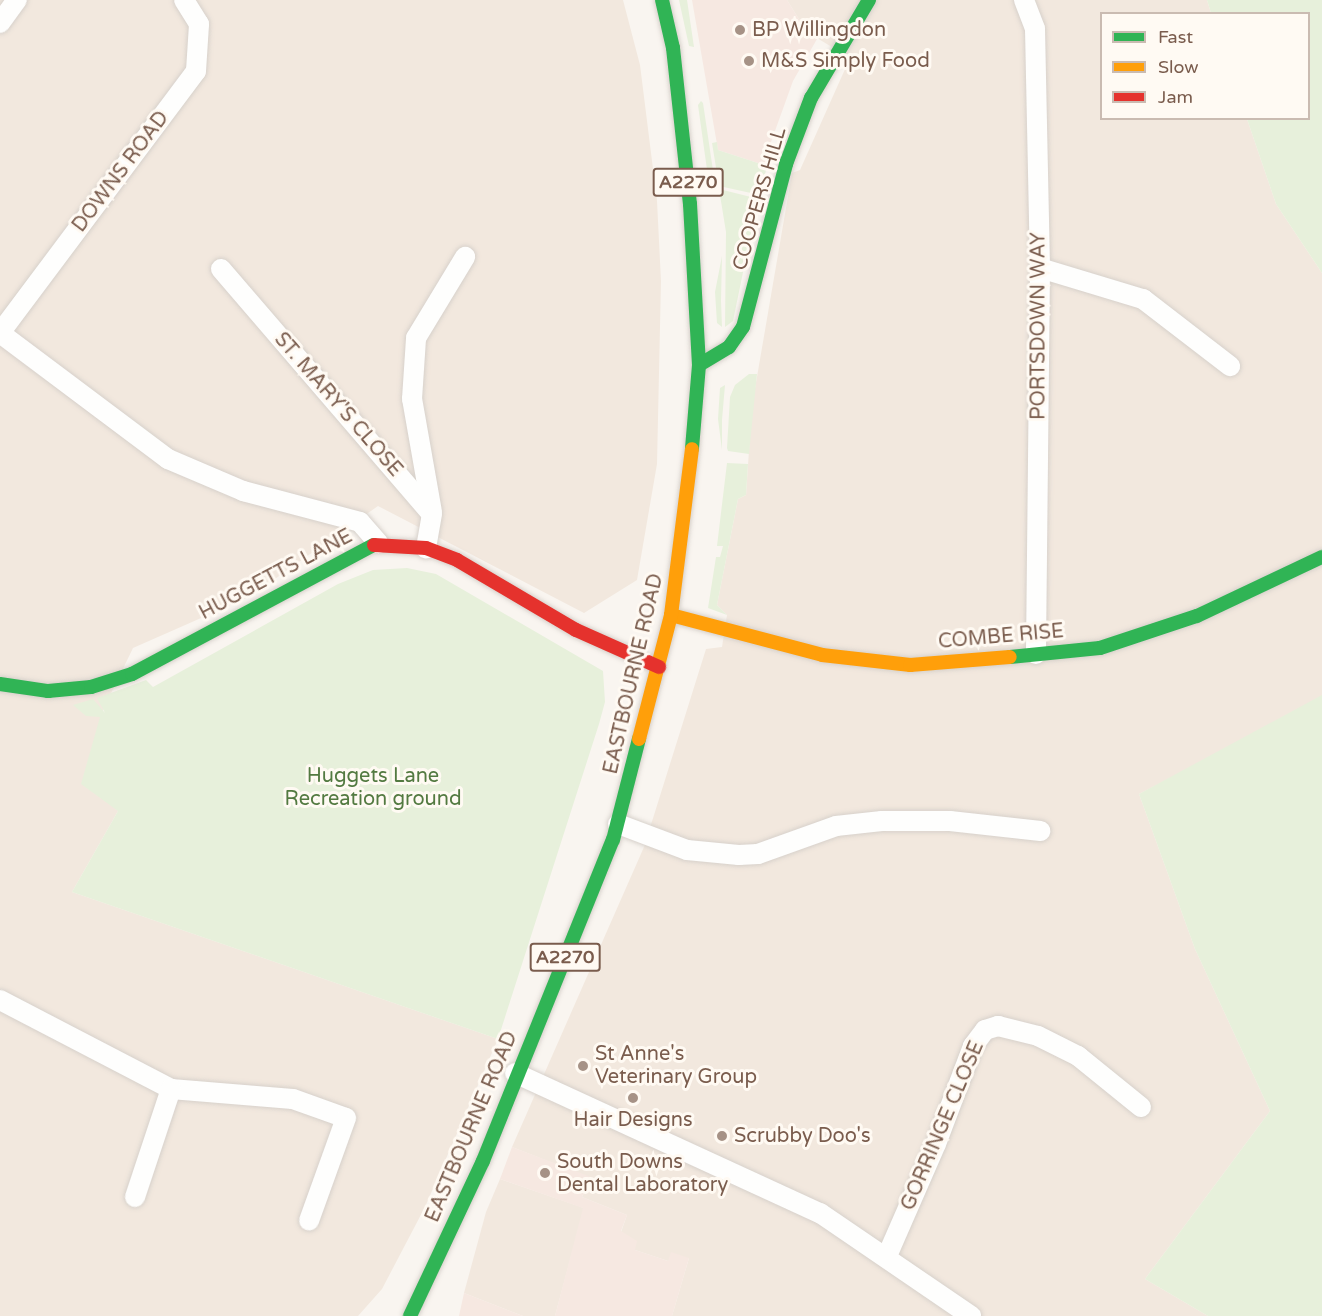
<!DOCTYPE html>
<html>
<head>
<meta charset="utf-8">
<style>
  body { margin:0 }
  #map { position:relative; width:1322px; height:1316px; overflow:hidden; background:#f9f5f0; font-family:"Varela Round",sans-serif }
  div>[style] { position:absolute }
  .residential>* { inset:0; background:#f2e8de }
  .commercial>* { inset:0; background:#f6e8e1 }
  .green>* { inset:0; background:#e7f0db }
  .roads { filter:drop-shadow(0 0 2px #d7d1cb) drop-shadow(0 0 2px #d7d1cb) }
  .street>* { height:20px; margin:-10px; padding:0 10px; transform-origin:10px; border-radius:10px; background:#fefefd }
  .fast>* { height:14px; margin:-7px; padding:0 7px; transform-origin:7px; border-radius:7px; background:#30b455 }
  .slow>* { height:14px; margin:-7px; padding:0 7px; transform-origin:7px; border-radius:7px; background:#ff9f0a }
  .jam>* { height:14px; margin:-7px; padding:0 7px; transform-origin:7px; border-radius:7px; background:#e5322d }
  .dots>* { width:16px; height:16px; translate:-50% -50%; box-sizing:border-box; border:3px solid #fffaf3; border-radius:50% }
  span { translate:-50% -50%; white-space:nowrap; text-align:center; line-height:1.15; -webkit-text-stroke:6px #fffaf3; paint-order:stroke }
  .shield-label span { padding:2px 4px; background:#fffaf3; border:2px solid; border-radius:4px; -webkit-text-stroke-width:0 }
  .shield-label { font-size:18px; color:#7a5c4d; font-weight:700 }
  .poi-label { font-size:20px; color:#7a5c4d }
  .left { translate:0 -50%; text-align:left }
  .street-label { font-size:20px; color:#7a5c4d }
  .park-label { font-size:20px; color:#537a41 }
  .legend { position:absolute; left:1100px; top:12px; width:210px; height:108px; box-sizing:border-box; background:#fffaf3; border:2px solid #cabbb1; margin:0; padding:8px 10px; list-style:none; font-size:18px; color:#7a5c4d }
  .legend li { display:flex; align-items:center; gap:12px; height:30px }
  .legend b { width:30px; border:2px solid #cabbb1 }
</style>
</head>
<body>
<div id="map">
  <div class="residential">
    <i style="clip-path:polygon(0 0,623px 0,640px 65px,657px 201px,661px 281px,657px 464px,637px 580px,584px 613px,378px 506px,251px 596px,133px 648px,100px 716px,118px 811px,72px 892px,498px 1039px,425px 1207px,382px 1289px,358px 1316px,0 1316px)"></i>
    <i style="clip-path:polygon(787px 0,1207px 0,1211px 13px,1102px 14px,1102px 118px,1247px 119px,1276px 204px,1322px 273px,1322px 700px,1139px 794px,1195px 949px,1270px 1111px,1145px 1279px,1208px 1316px,672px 1316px,689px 1258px,668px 1261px,635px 1250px,621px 1232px,627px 1215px,582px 1197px,591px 1178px,512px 1147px,644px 847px,706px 649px,722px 647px,727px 615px,717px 605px,738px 499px,746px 495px,752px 406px,792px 173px,800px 170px,850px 58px,807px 32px)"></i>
    <i style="clip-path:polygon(500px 1179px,584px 1208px,555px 1316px,523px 1316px,464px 1293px,486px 1212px)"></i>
  </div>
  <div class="commercial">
    <i style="clip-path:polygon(692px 0,787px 0,807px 32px,817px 39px,793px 81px,771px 142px,767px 166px,718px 150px)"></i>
    <i style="clip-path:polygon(512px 1147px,591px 1177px,582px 1197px,627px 1215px,621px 1231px,637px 1241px,635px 1250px,668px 1261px,671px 1252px,689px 1258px,672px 1316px,555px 1316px,583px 1208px,500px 1179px)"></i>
    <i style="clip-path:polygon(464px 1293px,523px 1316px,459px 1316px)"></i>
  </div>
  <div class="green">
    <i style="clip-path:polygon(679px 0,687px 0,694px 47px,689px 46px)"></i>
    <i style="clip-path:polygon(1207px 0,1322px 0,1322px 273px,1276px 204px,1247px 119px,1308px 118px,1308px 14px,1211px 13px)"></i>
    <i style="clip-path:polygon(701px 101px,703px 103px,715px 184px,709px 184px,698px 105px)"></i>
    <i style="clip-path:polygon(717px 142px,718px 150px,767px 166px,760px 195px,719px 186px,712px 143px)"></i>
    <i style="clip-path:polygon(719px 189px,751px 197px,756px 209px,733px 321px,725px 327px,726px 232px)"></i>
    <i style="clip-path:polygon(722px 256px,721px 301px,722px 327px,717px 323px,715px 292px)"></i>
    <i style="clip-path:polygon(749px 374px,757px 374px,749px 454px,728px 451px,727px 448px,730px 397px,735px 385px)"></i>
    <i style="clip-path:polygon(725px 385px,722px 420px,722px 450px,718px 419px,720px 388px)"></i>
    <i style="clip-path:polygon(727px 463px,748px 464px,746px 495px,738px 499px,717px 605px,727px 615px,708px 608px,716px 557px,720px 557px,723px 546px,717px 546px)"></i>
    <i style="clip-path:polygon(407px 568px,436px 574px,603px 671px,605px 702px,599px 724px,498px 1039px,72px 892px,118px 811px,81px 784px,100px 717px,86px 716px,73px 705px,93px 699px,105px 713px,97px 698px,146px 680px,153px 687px,338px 584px,373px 570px)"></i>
    <i style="clip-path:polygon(1322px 695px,1322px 1316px,1208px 1316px,1145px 1279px,1270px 1111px,1195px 949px,1139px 794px)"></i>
  </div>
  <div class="roads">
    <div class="street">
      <i style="left:1024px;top:0;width:31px;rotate:69deg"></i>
      <i style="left:1035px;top:29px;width:239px;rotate:88.8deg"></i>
      <i style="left:1040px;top:268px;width:386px;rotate:90.6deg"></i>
      <i style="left:0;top:23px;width:29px;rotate:-54deg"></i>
      <i style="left:1040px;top:268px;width:108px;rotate:16.8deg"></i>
      <i style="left:1143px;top:299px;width:110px;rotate:37.6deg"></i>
      <i style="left:221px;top:269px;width:323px;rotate:49.3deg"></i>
      <i style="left:432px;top:514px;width:35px;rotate:100deg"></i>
      <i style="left:0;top:333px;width:210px;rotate:36.9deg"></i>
      <i style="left:168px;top:459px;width:82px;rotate:23.1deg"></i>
      <i style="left:243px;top:491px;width:121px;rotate:14.8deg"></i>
      <i style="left:360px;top:522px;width:28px;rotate:49deg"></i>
      <i style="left:0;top:333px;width:327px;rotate:-53.2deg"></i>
      <i style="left:196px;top:71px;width:47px;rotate:-86.3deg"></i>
      <i style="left:199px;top:24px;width:28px;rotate:-122deg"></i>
      <i style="left:432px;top:512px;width:115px;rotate:-100deg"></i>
      <i style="left:412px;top:399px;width:61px;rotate:-86.2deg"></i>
      <i style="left:416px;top:338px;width:95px;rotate:-58.8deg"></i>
      <i style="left:618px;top:824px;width:74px;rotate:20.6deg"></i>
      <i style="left:687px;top:850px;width:52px;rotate:5.5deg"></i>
      <i style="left:739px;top:855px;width:19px;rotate:-3deg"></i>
      <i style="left:758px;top:854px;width:83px;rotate:-19.7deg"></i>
      <i style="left:836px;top:826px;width:46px;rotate:-6.2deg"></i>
      <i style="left:882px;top:821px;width:68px"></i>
      <i style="left:950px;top:821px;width:91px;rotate:6.3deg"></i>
      <i style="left:0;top:1000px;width:193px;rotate:27.5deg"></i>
      <i style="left:171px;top:1089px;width:122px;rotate:4.7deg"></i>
      <i style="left:293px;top:1099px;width:56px;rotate:19.7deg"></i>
      <i style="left:346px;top:1118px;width:109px;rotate:109.8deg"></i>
      <i style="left:515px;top:1073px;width:336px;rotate:24.7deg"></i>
      <i style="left:820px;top:1213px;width:183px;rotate:34.3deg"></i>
      <i style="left:135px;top:1197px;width:114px;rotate:-71.6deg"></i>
      <i style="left:887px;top:1256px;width:122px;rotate:-66.4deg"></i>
      <i style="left:936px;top:1144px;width:105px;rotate:-69.3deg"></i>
      <i style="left:973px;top:1046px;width:20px;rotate:-53deg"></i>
      <i style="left:985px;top:1030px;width:14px;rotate:-17deg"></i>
      <i style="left:998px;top:1026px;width:41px;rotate:14deg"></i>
      <i style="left:1038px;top:1036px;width:45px;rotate:26.6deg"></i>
      <i style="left:1078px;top:1056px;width:81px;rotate:39deg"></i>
    </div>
    <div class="fast">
      <i style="left:662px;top:0;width:49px;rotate:77.1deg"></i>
      <i style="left:673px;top:48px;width:157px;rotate:83.8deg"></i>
      <i style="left:690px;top:204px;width:161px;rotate:86.8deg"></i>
      <i style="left:699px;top:365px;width:84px;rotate:94.8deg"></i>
      <i style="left:699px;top:365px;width:35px;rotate:-31deg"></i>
      <i style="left:729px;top:347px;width:24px;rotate:-55deg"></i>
      <i style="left:743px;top:327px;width:169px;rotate:-75.2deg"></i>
      <i style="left:786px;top:164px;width:71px;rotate:-69.3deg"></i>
      <i style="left:811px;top:98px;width:114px;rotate:-59.4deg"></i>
      <i style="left:1010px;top:657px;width:90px;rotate:-5.7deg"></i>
      <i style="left:1100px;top:648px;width:102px;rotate:-18.3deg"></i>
      <i style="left:1197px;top:616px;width:138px;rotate:-25.3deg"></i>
      <i style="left:0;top:684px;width:49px;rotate:8.3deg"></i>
      <i style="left:48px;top:691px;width:43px;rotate:-5.3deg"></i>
      <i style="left:91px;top:687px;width:43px;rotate:-17.6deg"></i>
      <i style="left:132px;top:674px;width:274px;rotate:-28.1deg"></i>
      <i style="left:410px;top:1316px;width:171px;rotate:-64.8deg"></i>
      <i style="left:483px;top:1161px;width:346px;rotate:-68deg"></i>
      <i style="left:613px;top:840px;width:104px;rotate:-75.6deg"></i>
    </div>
    <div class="slow">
      <i style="left:671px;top:615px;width:156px;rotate:14.8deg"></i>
      <i style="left:822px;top:655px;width:89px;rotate:6.5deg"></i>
      <i style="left:910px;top:665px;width:100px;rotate:-4.6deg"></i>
      <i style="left:639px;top:739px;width:128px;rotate:-75.5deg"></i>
      <i style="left:671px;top:615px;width:167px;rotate:-82.8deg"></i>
    </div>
    <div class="jam">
      <i style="left:374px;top:545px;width:52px;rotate:3.3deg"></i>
      <i style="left:426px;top:548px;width:33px;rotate:21deg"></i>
      <i style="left:457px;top:560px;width:138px;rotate:30.5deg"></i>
      <i style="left:576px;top:630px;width:91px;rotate:24deg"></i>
    </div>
  </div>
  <div class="dots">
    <i style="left:740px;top:30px;background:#a69286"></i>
    <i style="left:749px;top:61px;background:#a69286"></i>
    <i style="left:583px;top:1066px;background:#a69286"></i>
    <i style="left:633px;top:1098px;background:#a69286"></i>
    <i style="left:722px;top:1136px;background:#a69286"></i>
    <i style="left:545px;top:1173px;background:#a69286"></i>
  </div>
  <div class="shield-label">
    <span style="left:688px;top:182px">A2270</span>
    <span style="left:565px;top:957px">A2270</span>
  </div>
  <div class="poi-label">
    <span class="left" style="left:752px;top:30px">BP Willingdon</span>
    <span class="left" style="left:761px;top:61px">M&amp;S Simply Food</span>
    <span class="left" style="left:595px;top:1066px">St Anne's<br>Veterinary Group</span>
    <span style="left:633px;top:1120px">Hair Designs</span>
    <span class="left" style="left:734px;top:1136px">Scrubby Doo's</span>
    <span class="left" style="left:557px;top:1174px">South Downs<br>Dental Laboratory</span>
  </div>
  <div class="street-label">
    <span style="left:121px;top:172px;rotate:-53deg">DOWNS ROAD</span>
    <span style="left:760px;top:199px;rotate:-74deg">COOPERS HILL</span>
    <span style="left:1039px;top:326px;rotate:-90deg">PORTSDOWN WAY</span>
    <span style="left:338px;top:405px;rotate:49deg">ST. MARY'S CLOSE</span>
    <span style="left:276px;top:575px;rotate:-28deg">HUGGETTS LANE</span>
    <span style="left:1001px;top:637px;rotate:-5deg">COMBE RISE</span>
    <span style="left:634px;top:674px;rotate:-77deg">EASTBOURNE ROAD</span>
    <span style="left:943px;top:1126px;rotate:-67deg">GORRINGE CLOSE</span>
    <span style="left:472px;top:1127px;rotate:-67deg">EASTBOURNE ROAD</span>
  </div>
  <div class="park-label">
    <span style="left:373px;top:788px">Huggets Lane<br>Recreation ground</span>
  </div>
  <ul class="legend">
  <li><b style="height:8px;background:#30b455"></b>Fast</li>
  <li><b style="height:8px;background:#ff9f0a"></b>Slow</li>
  <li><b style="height:8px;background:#e5322d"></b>Jam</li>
  </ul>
</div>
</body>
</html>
